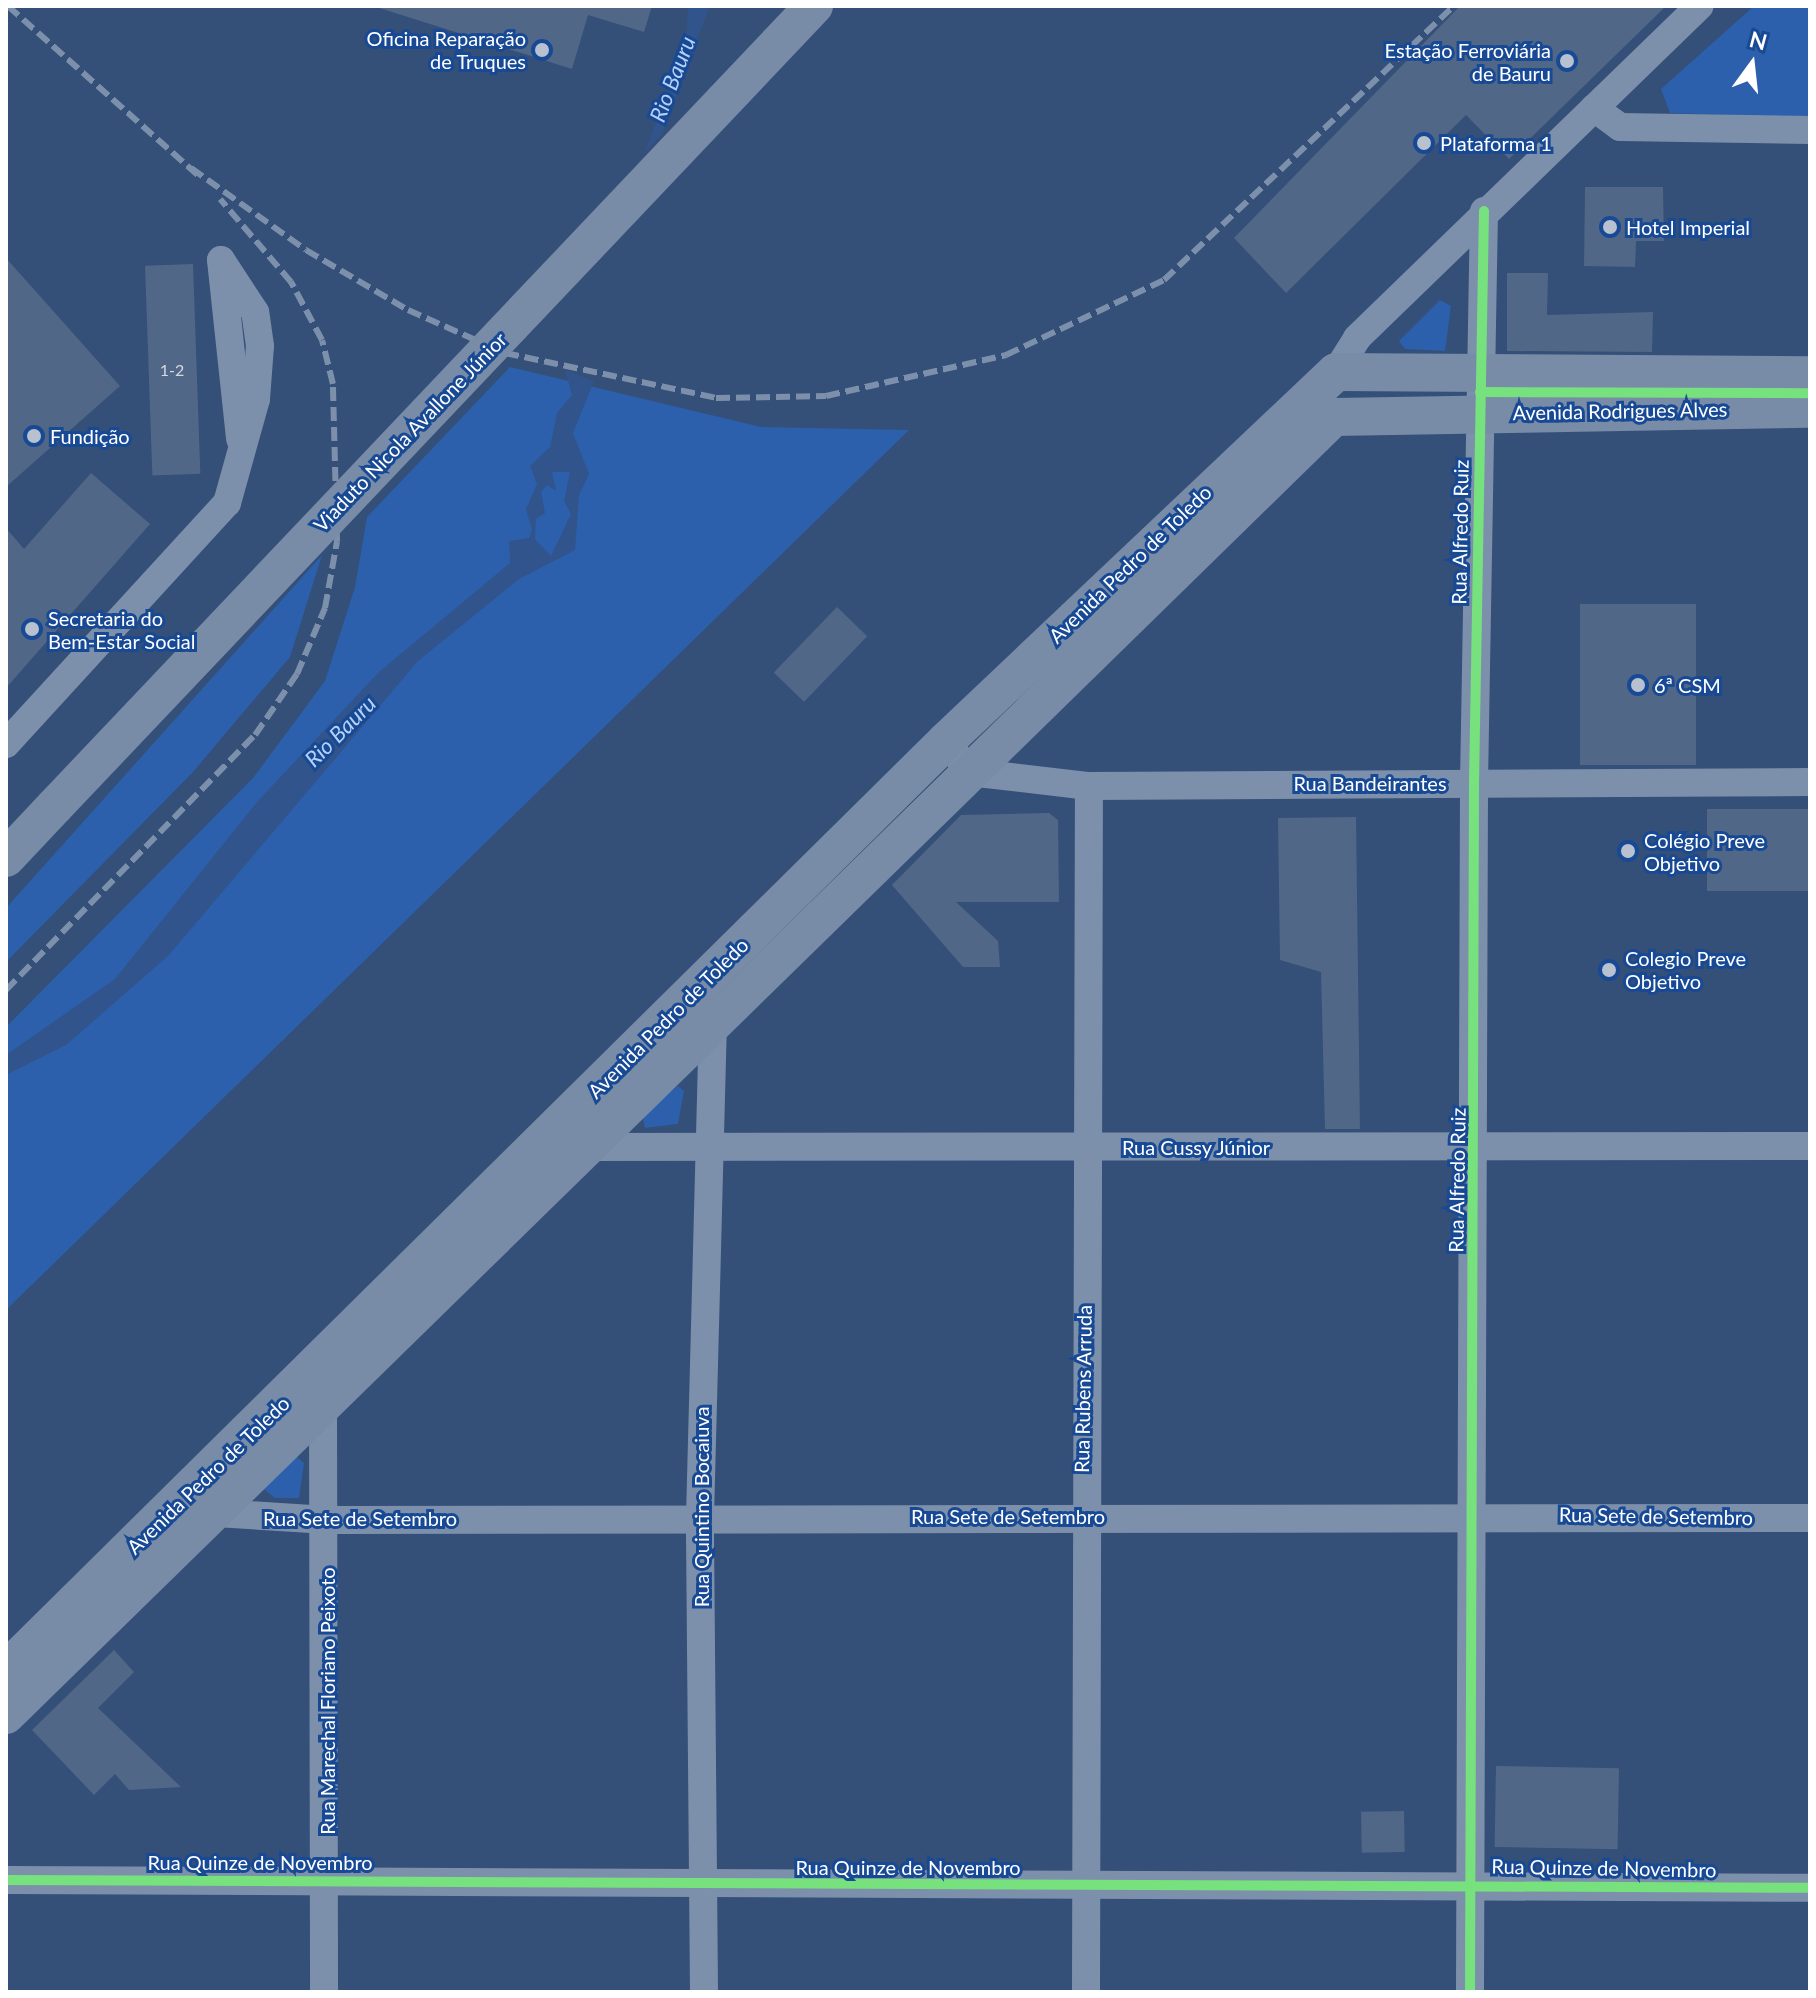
<!DOCTYPE html>
<html>
<head>
<meta charset="utf-8">
<style>
  body { margin:0 }
  #map { position:relative; width:1816px; height:1998px; overflow:hidden; background:#344f78; font-family:Lato,sans-serif }
  div>[style] { position:absolute }
  .green>* { inset:0; background:#2c60ac }
  .water>* { inset:0; background:#30548b }
  .building>* { inset:0; background:#516787; transform-origin:0 0 }
  .minor>* { height:28px; margin:-14px; padding:0 14px; transform-origin:14px; border-radius:14px; background:#7d90ab }
  .secondary>* { height:38px; margin:-19px; padding:0 19px; transform-origin:19px; border-radius:19px; background:#788ba7 }
  .rail>* { height:6px; margin-top:-3px; transform-origin:0; background:repeating-linear-gradient(90deg,#7d90ab 0 14px,transparent 0 20px) }
  .secondary-bridge>* { height:38px; margin:-19px; padding:0 19px; transform-origin:19px; border-radius:19px; background:#788ba7 }
  .cycleway>* { height:10px; margin:-5px; padding:0 5px; transform-origin:5px; border-radius:5px; background:#77e17e }
  .dots>* { width:22px; height:22px; translate:-50% -50%; box-sizing:border-box; border:4px solid #174995; border-radius:50% }
  span { translate:-50% -50%; white-space:nowrap; text-align:center; line-height:1.15; -webkit-text-stroke:6px #174995; paint-order:stroke }
  .number-label { font-size:16px; color:#d4d9e1 }
  .number-label span { -webkit-text-stroke-width:0 }
  .poi-label { font-size:20px; color:#fff }
  .right { translate:-100% -50%; text-align:right }
  .left { translate:0 -50%; text-align:left }
  .street-label { font-size:20px; color:#fff }
  .water-label { font-size:22px; color:#b5d1f7; font-style:italic }
  .frame { position:absolute; inset:0; border:8px solid #fff; pointer-events:none }
  .north { position:absolute; left:1712px; top:24px; width:80px; height:80px; -webkit-text-stroke:6px #174995; paint-order:stroke; rotate:15deg; font-size:22px; font-weight:700; line-height:32px; text-align:center; color:#fff }
  .north::after { content:''; display:block; margin:auto; width:28px; height:36px; background:#fff; clip-path:polygon(50% 0,100% 100%,50% 72%,0 100%) }
</style>
</head>
<body>
<div id="map">
  <div class="green">
    <i style="clip-path:polygon(1754px 6px,1810px 6px,1810px 118px,1670px 113px,1661px 89px)"></i>
    <i style="clip-path:polygon(1440px 300px,1451px 306px,1445px 351px,1405px 349px,1399px 341px)"></i>
    <i style="clip-path:polygon(510px 367px,761px 427px,909px 430px,6px 1310px,6px 1027px,253px 778px,325px 681px,355px 587px,367px 517px)"></i>
    <i style="clip-path:polygon(322px 555px,290px 657px,193px 772px,6px 962px,6px 908px)"></i>
    <i style="clip-path:polygon(678px 1086px,684px 1091px,678px 1124px,645px 1128px,642px 1114px)"></i>
    <i style="clip-path:polygon(291px 1452px,304px 1463px,299px 1498px,275px 1498px,261px 1487px)"></i>
  </div>
  <div class="water">
    <i style="clip-path:polygon(688px 6px,710px 6px,662px 134px,645px 152px,686px 37px)"></i>
    <i style="clip-path:polygon(evenodd,565px 370px,594px 381px,573px 433px,589px 474px,579px 495px,575px 550px,519px 579px,418px 661px,168px 956px,66px 1045px,6px 1075px,6px 1055px,115px 979px,257px 802px,379px 672px,510px 563px,509px 541px,529px 538px,532px 530px,526px 509px,537px 484px,530px 466px,550px 447px,557px 413px,572px 395px,565px 370px,552px 472px,570px 472px,564px 501px,571px 514px,551px 556px,535px 539px,536px 519px,545px 513px,541px 492px,547px 485px,556px 491px,552px 472px)"></i>
  </div>
  <div class="building">
    <i style="clip-path:polygon(373px 6px,652px 6px,644px 32px,588px 15px,572px 69px)"></i>
    <i style="clip-path:polygon(1460px 6px,1666px 6px,1509px 159px,1466px 115px,1286px 293px,1234px 238px)"></i>
    <i style="clip-path:polygon(1585px 187px,1663px 187px,1664px 241px,1636px 241px,1635px 267px,1584px 266px)"></i>
    <i style="clip-path:polygon(6px 258px,120px 386px,6px 487px)"></i>
    <i style="left:193px;top:264px;width:210px;height:48px;rotate:88deg"></i>
    <i style="clip-path:polygon(1507px 273px,1548px 273px,1547px 315px,1653px 312px,1652px 352px,1507px 351px)"></i>
    <i style="clip-path:polygon(91px 473px,150px 524px,6px 688px,6px 528px,24px 549px)"></i>
    <i style="left:1580px;top:604px;width:116px;height:161px"></i>
    <i style="left:837px;top:607px;width:42px;height:91px;rotate:44deg"></i>
    <i style="left:1810px;top:809px;width:82px;height:103px;rotate:90deg"></i>
    <i style="clip-path:polygon(1049px 813px,1058px 820px,1059px 902px,956px 902px,998px 941px,1000px 967px,963px 967px,892px 885px,961px 815px)"></i>
    <i style="clip-path:polygon(1356px 817px,1360px 1129px,1325px 1129px,1321px 972px,1280px 960px,1278px 818px)"></i>
    <i style="clip-path:polygon(114px 1650px,134px 1672px,98px 1708px,181px 1787px,129px 1790px,115px 1774px,94px 1795px,32px 1730px)"></i>
    <i style="left:1496px;top:1766px;width:123px;height:81px;rotate:1deg"></i>
    <i style="left:1404px;top:1811px;width:41px;height:43px;rotate:89deg"></i>
  </div>
  <div class="minor">
    <i style="left:1594px;top:108px;width:32px;rotate:36deg"></i>
    <i style="left:1620px;top:127px;width:190px;rotate:0.9deg"></i>
    <i style="left:221px;top:260px;width:180px;rotate:83.9deg"></i>
    <i style="left:1336px;top:372px;width:40px;rotate:-58deg"></i>
    <i style="left:1357px;top:338px;width:477px;rotate:-44.1deg"></i>
    <i style="left:946px;top:741px;width:39px;rotate:53deg"></i>
    <i style="left:969px;top:772px;width:121px;rotate:6.7deg"></i>
    <i style="left:1089px;top:786px;width:721px;rotate:-0.32deg"></i>
    <i style="left:6px;top:744px;width:327px;rotate:-47.5deg"></i>
    <i style="left:227px;top:503px;width:108px;rotate:-74.4deg"></i>
    <i style="left:256px;top:399px;width:53px;rotate:-85.7deg"></i>
    <i style="left:260px;top:346px;width:34px;rotate:-98deg"></i>
    <i style="left:255px;top:312px;width:62px;rotate:-123.2deg"></i>
    <i style="left:583px;top:1147px;width:1227px;rotate:-0.05deg"></i>
    <i style="left:323px;top:1393px;width:599px;rotate:89.9deg"></i>
    <i style="left:200px;top:1512px;width:127px;rotate:3.6deg"></i>
    <i style="left:327px;top:1520px;width:1483px;rotate:-0.08deg"></i>
    <i style="left:6px;top:1880px;width:1804px;rotate:0.25deg"></i>
    <i style="left:704px;top:1992px;width:475px;rotate:-90.5deg"></i>
    <i style="left:700px;top:1517px;width:495px;rotate:-88.5deg"></i>
    <i style="left:1086px;top:1992px;width:1206px;rotate:-89.86deg"></i>
    <i style="left:1470px;top:1992px;width:1209px;rotate:-89.81deg"></i>
    <i style="left:1474px;top:783px;width:572px;rotate:-89deg"></i>
  </div>
  <div class="secondary">
    <i style="left:6px;top:858px;width:71px;rotate:-46.7deg"></i>
    <i style="left:6px;top:1670px;width:1322px;rotate:-44.66deg"></i>
    <i style="left:946px;top:741px;width:537px;rotate:-43.42deg"></i>
    <i style="left:1336px;top:372px;width:474px;rotate:0.4deg"></i>
    <i style="left:6px;top:1715px;width:1857px;rotate:-44.35deg"></i>
    <i style="left:1334px;top:417px;width:476px;rotate:-1deg"></i>
  </div>
  <div class="rail">
    <i style="left:8px;top:6px;width:254px;rotate:41.7deg"></i>
    <i style="left:191px;top:168px;width:141px;rotate:35.5deg"></i>
    <i style="left:306px;top:250px;width:118px;rotate:30.5deg"></i>
    <i style="left:408px;top:310px;width:106px;rotate:23.9deg"></i>
    <i style="left:505px;top:353px;width:216px;rotate:12deg"></i>
    <i style="left:716px;top:398px;width:110px;rotate:-1deg"></i>
    <i style="left:826px;top:396px;width:185px;rotate:-12.8deg"></i>
    <i style="left:1006px;top:355px;width:175px;rotate:-25.4deg"></i>
    <i style="left:1164px;top:280px;width:399px;rotate:-43.4deg"></i>
    <i style="left:6px;top:990px;width:356px;rotate:-45.7deg"></i>
    <i style="left:255px;top:735px;width:74px;rotate:-55.5deg"></i>
    <i style="left:297px;top:674px;width:72px;rotate:-67deg"></i>
    <i style="left:325px;top:608px;width:68px;rotate:-79.8deg"></i>
    <i style="left:337px;top:541px;width:157px;rotate:-91.5deg"></i>
    <i style="left:333px;top:384px;width:45px;rotate:-104deg"></i>
    <i style="left:322px;top:340px;width:66px;rotate:-118.1deg"></i>
    <i style="left:291px;top:282px;width:109px;rotate:-130.5deg"></i>
  </div>
  <div class="secondary-bridge">
    <i style="left:55px;top:806px;width:1103px;rotate:-46.51deg"></i>
  </div>
  <div class="cycleway">
    <i style="left:1480px;top:392px;width:330px;rotate:0.2deg"></i>
    <i style="left:6px;top:1880px;width:1804px;rotate:0.25deg"></i>
    <i style="left:1470px;top:1992px;width:1209px;rotate:-89.81deg"></i>
    <i style="left:1474px;top:783px;width:572px;rotate:-89deg"></i>
  </div>
  <div class="dots">
    <i style="left:542px;top:50px;background:#b8c1d0"></i>
    <i style="left:1567px;top:61px;background:#b8c1d0"></i>
    <i style="left:1424px;top:143px;background:#b8c1d0"></i>
    <i style="left:1610px;top:227px;background:#b8c1d0"></i>
    <i style="left:34px;top:436px;background:#b8c1d0"></i>
    <i style="left:32px;top:629px;background:#b8c1d0"></i>
    <i style="left:1638px;top:685px;background:#b8c1d0"></i>
    <i style="left:1628px;top:851px;background:#b8c1d0"></i>
    <i style="left:1609px;top:970px;background:#b8c1d0"></i>
  </div>
  <div class="number-label">
    <span style="left:172px;top:370px">1-2</span>
  </div>
  <div class="poi-label">
    <span class="right" style="left:526px;top:50px">Oficina Reparação<br>de Truques</span>
    <span class="right" style="left:1551px;top:62px">Estação Ferroviária<br>de Bauru</span>
    <span class="left" style="left:1440px;top:143px">Plataforma 1</span>
    <span class="left" style="left:1626px;top:227px">Hotel Imperial</span>
    <span class="left" style="left:50px;top:436px">Fundição</span>
    <span class="left" style="left:48px;top:630px">Secretaria do<br>Bem-Estar Social</span>
    <span class="left" style="left:1654px;top:685px">6ª CSM</span>
    <span class="left" style="left:1644px;top:852px">Colégio Preve<br>Objetivo</span>
    <span class="left" style="left:1625px;top:970px">Colegio Preve<br>Objetivo</span>
  </div>
  <div class="street-label">
    <span style="left:1620px;top:411px;rotate:-1deg">Avenida Rodrigues Alves</span>
    <span style="left:410px;top:432px;rotate:-46deg">Viaduto Nicola Avallone Júnior</span>
    <span style="left:1460px;top:532px;rotate:-89deg">Rua Alfredo Ruiz</span>
    <span style="left:1130px;top:564px;rotate:-44deg">Avenida Pedro de Toledo</span>
    <span style="left:1370px;top:783px">Rua Bandeirantes</span>
    <span style="left:668px;top:1018px;rotate:-45deg">Avenida Pedro de Toledo</span>
    <span style="left:1196px;top:1147px">Rua Cussy Júnior</span>
    <span style="left:1457px;top:1180px;rotate:-89deg">Rua Alfredo Ruiz</span>
    <span style="left:1083px;top:1389px;rotate:-89deg">Rua Rubens Arruda</span>
    <span style="left:208px;top:1475px;rotate:-44deg">Avenida Pedro de Toledo</span>
    <span style="left:701px;top:1507px;rotate:-90deg">Rua Quintino Bocaiuva</span>
    <span style="left:1008px;top:1516px">Rua Sete de Setembro</span>
    <span style="left:1656px;top:1516px;rotate:1deg">Rua Sete de Setembro</span>
    <span style="left:360px;top:1518px">Rua Sete de Setembro</span>
    <span style="left:327px;top:1701px;rotate:-90deg">Rua Marechal Floriano Peixoto</span>
    <span style="left:260px;top:1862px">Rua Quinze de Novembro</span>
    <span style="left:908px;top:1867px">Rua Quinze de Novembro</span>
    <span style="left:1604px;top:1868px;rotate:1deg">Rua Quinze de Novembro</span>
  </div>
  <div class="water-label">
    <span style="left:672px;top:79px;rotate:-69deg">Rio Bauru</span>
    <span style="left:340px;top:731px;rotate:-45deg">Rio Bauru</span>
  </div>
  <div class="frame"></div>
  <div class="north">N</div>
</div>
</body>
</html>
